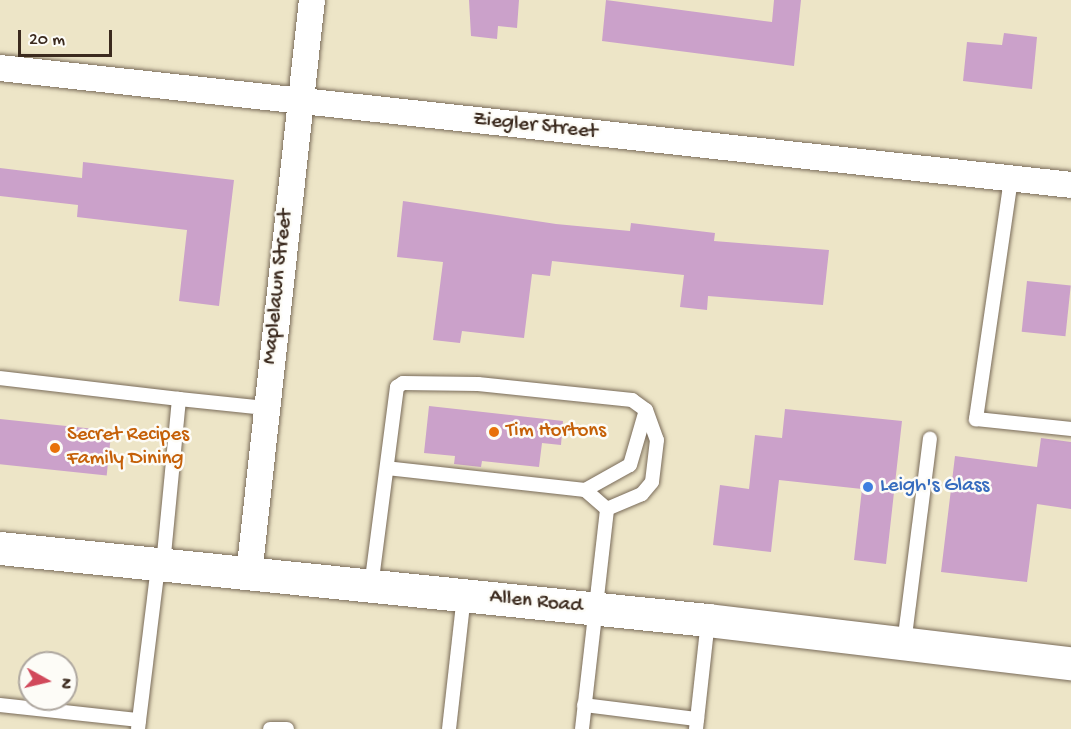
<!DOCTYPE html>
<html>
<head>
<meta charset="utf-8">
<style>
  body { margin:0 }
  #map { position:relative; width:1071px; height:729px; overflow:hidden; background:#ede5c7; font-family:"Gochi Hand",sans-serif }
  div>[style] { position:absolute }
  .building>* { inset:0; background:#cba1ca; transform-origin:0 0 }
  .roads { filter:drop-shadow(0 0 2px #796b59) drop-shadow(0 0 2px #796b59) }
  .service>* { height:14px; margin:-7px; padding:0 7px; transform-origin:7px; border-radius:7px; background:#fff }
  .minor>* { height:26px; margin:-13px; padding:0 13px; transform-origin:13px; border-radius:13px; background:#fff }
  .secondary>* { height:33px; margin:-16.5px; padding:0 16.5px; transform-origin:16.5px; border-radius:16.5px; background:#fff }
  .dots>* { width:16px; height:16px; translate:-50% -50%; box-sizing:border-box; border:3px solid #fdfcf7; border-radius:50% }
  span { translate:-50% -50%; white-space:nowrap; text-align:center; line-height:1.15; -webkit-text-stroke:5px #fdfcf7; paint-order:stroke }
  .street-label { font-size:21px; color:#3b2a1e }
  .food-label { font-size:21px; color:#c56008 }
  .left { translate:0 -50%; text-align:left }
  .shop-label { font-size:21px; color:#366cbe }
  .north { position:absolute; left:18px; top:651px; width:60px; height:60px; box-sizing:border-box; background:#fdfcf7; border:2px solid #afa8a0; border-radius:50%; rotate:98deg; font-size:16px; font-weight:700; line-height:24px; text-align:center; color:#3b2a1e }
  .north::after { content:''; display:block; margin:auto; width:21px; height:27px; background:#d1495b; clip-path:polygon(50% 0,100% 100%,50% 72%,0 100%) }
  .scale { position:absolute; left:18px; top:30px; width:94px; height:27px; box-sizing:border-box; border:3px solid #3b2a1e; border-top:0; padding-left:8px; font-size:18px; line-height:21px; white-space:nowrap; color:#3b2a1e; -webkit-text-stroke:4px #fdfcf7; paint-order:stroke }
</style>
</head>
<body>
<div id="map">
  <div class="building">
    <i style="clip-path:polygon(469px 0,519px 0,517px 28px,498px 26px,497px 39px,471px 36px)"></i>
    <i style="clip-path:polygon(606px 0,772px 22px,774px 0,801px 0,794px 66px,602px 41px)"></i>
    <i style="clip-path:polygon(1004px 33px,1037px 37px,1032px 89px,963px 81px,967px 42px,1002px 45px)"></i>
    <i style="clip-path:polygon(83px 162px,234px 180px,219px 306px,179px 301px,187px 230px,77px 217px,78px 205px,0 196px,0 168px,82px 178px)"></i>
    <i style="clip-path:polygon(403px 201px,556px 224px,630px 231px,631px 223px,715px 233px,714px 241px,829px 250px,823px 305px,708px 296px,707px 310px,680px 307px,684px 275px,552px 261px,550px 276px,532px 274px,524px 338px,462px 331px,460px 343px,433px 340px,443px 262px,397px 257px)"></i>
    <i style="left:1027px;top:281px;width:44px;height:51px;rotate:6deg"></i>
    <i style="clip-path:polygon(429px 406px,563px 421px,561px 445px,542px 443px,539px 467px,482px 461px,481px 467px,454px 464px,455px 456px,424px 453px)"></i>
    <i style="clip-path:polygon(785px 409px,902px 421px,886px 564px,854px 560px,862px 489px,779px 480px,771px 552px,713px 545px,720px 485px,749px 489px,755px 435px,782px 438px)"></i>
    <i style="left:0;top:419px;width:112px;height:45px;rotate:6deg"></i>
    <i style="clip-path:polygon(1041px 438px,1071px 442px,1071px 509px,1037px 504px,1027px 582px,941px 572px,955px 456px,1037px 467px)"></i>
  </div>
  <div class="roads">
    <div class="service">
      <i style="left:1011px;top:179px;width:243px;rotate:98.3deg"></i>
      <i style="left:976px;top:419px;width:96px;rotate:6deg"></i>
      <i style="left:0;top:378px;width:180px;rotate:6.7deg"></i>
      <i style="left:179px;top:399px;width:166px;rotate:95.5deg"></i>
      <i style="left:179px;top:399px;width:87px;rotate:5.9deg"></i>
      <i style="left:585px;top:490px;width:51px;rotate:-29.1deg"></i>
      <i style="left:630px;top:465px;width:57px;rotate:-73.8deg"></i>
      <i style="left:371px;top:587px;width:202px;rotate:-82.6deg"></i>
      <i style="left:397px;top:387px;width:7px;rotate:-34deg"></i>
      <i style="left:403px;top:383px;width:75px;rotate:0.8deg"></i>
      <i style="left:478px;top:384px;width:155px;rotate:5.9deg"></i>
      <i style="left:632px;top:400px;width:17px;rotate:36deg"></i>
      <i style="left:646px;top:410px;width:32px;rotate:70deg"></i>
      <i style="left:657px;top:440px;width:42px;rotate:96.8deg"></i>
      <i style="left:652px;top:482px;width:16px;rotate:130deg"></i>
      <i style="left:642px;top:494px;width:38px;rotate:157deg"></i>
      <i style="left:607px;top:509px;width:29px;rotate:-139deg"></i>
      <i style="left:585px;top:490px;width:199px;rotate:-173.7deg"></i>
      <i style="left:904px;top:644px;width:207px;rotate:-82.8deg"></i>
      <i style="left:0;top:705px;width:140px;rotate:6.2deg"></i>
      <i style="left:584px;top:705px;width:114px;rotate:7.1deg"></i>
      <i style="left:138px;top:729px;width:165px;rotate:-83deg"></i>
      <i style="left:270px;top:729px;width:17px"></i>
      <i style="left:449px;top:729px;width:134px;rotate:-83.6deg"></i>
      <i style="left:582px;top:729px;width:221px;rotate:-83.5deg"></i>
      <i style="left:696px;top:729px;width:110px;rotate:-83.7deg"></i>
    </div>
    <div class="minor">
      <i style="left:0;top:68px;width:1077px;rotate:6.23deg"></i>
      <i style="left:249px;top:575px;width:578px;rotate:-83.75deg"></i>
    </div>
    <div class="secondary">
      <i style="left:0;top:548px;width:712px;rotate:5.81deg"></i>
      <i style="left:708px;top:620px;width:366px;rotate:6.8deg"></i>
    </div>
  </div>
  <div class="dots">
    <i style="left:494px;top:432px;background:#e8710a"></i>
    <i style="left:55px;top:448px;background:#e8710a"></i>
    <i style="left:868px;top:487px;background:#3f7fe0"></i>
  </div>
  <div class="street-label">
    <span style="left:535px;top:127px;rotate:6deg">Ziegler Street</span>
    <span style="left:279px;top:287px;rotate:-84deg">Maplelawn Street</span>
    <span style="left:536px;top:603px;rotate:6deg">Allen Road</span>
  </div>
  <div class="food-label">
    <span class="left" style="left:506px;top:432px">Tim Hortons</span>
    <span class="left" style="left:67px;top:448px">Secret Recipes<br>Family Dining</span>
  </div>
  <div class="shop-label">
    <span class="left" style="left:880px;top:487px">Leigh's Glass</span>
  </div>
  <div class="north">N</div>
  <div class="scale">20 m</div>
</div>
</body>
</html>
